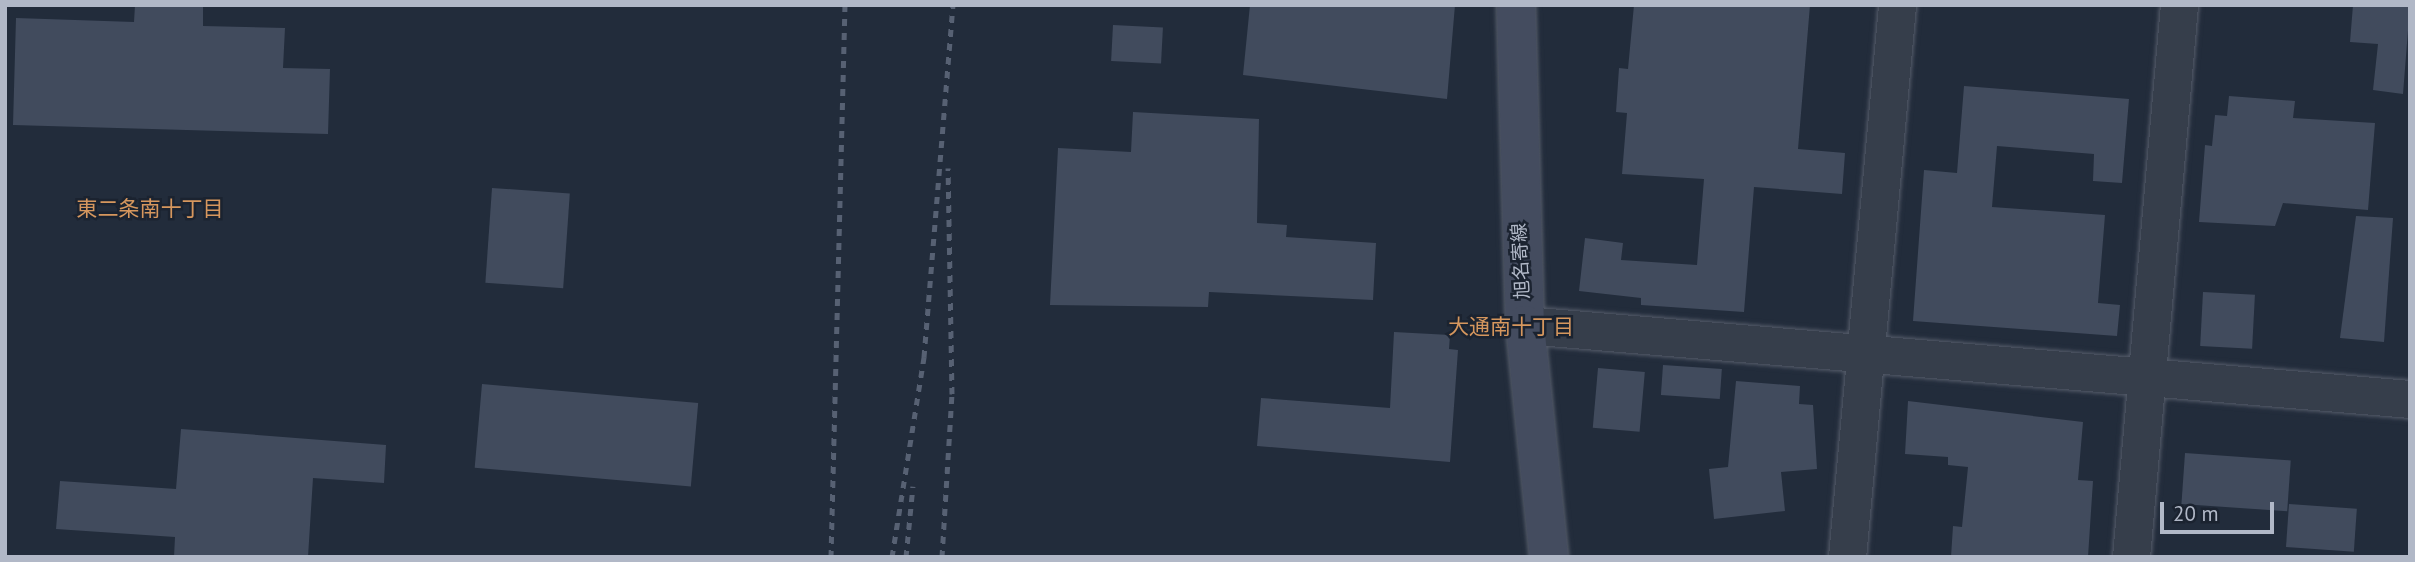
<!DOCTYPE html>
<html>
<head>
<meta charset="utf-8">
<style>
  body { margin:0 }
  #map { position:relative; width:2415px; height:562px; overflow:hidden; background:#222c3b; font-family:"PT Sans","Noto Sans JP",sans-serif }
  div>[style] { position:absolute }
  .building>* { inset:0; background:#414b5d; transform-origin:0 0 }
  .roads { filter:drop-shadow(0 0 2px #545b69) drop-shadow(0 0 2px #545b69) }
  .minor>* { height:37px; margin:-18.5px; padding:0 18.5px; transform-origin:18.5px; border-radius:18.5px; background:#363e4b }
  .secondary>* { height:38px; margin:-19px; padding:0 19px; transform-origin:19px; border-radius:19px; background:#444c5f }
  .rail>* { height:5px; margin-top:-2.5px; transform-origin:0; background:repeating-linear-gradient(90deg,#576173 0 7px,transparent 0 14px) }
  span { translate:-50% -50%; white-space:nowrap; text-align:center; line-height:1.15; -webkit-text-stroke:5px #1b2330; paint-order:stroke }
  .street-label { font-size:19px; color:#b1b8c7 }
  .neighbourhood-label { font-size:21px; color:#d6975e }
  .frame { position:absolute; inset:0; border:7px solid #b1b8c7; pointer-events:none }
  .scale { position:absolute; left:2160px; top:502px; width:114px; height:32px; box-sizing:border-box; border:4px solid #b1b8c7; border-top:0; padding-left:9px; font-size:21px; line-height:24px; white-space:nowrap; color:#b1b8c7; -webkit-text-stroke:5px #1b2330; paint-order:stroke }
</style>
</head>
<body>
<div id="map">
  <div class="building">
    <i style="clip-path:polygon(135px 5px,203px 5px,203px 26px,285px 28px,283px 68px,330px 69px,328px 134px,13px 125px,16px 18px,134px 22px)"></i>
    <i style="clip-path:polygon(1250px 5px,1455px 5px,1447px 99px,1243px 75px)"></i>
    <i style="clip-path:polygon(1634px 5px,1810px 5px,1798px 149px,1845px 153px,1842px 194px,1754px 187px,1744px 312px,1641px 305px,1641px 298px,1579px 291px,1585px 238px,1623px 243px,1621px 260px,1697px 265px,1704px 179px,1622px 174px,1627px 113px,1616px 112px,1619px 68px,1628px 69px)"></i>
    <i style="clip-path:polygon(2353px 5px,2410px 5px,2403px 94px,2373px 90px,2378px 44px,2350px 42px)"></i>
    <i style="left:1113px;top:25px;width:50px;height:36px;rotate:3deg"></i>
    <i style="clip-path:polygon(1964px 86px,2129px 99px,2122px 183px,2093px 181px,2094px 154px,1997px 146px,1992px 207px,2105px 215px,2098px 303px,2120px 305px,2117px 336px,1913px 321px,1924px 170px,1957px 173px)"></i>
    <i style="clip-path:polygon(2229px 96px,2295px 101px,2293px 118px,2375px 123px,2368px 210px,2283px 203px,2275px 226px,2199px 222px,2205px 145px,2212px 146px,2215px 115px,2227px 116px)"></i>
    <i style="clip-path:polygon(1133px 112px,1259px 119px,1257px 223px,1287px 225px,1286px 237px,1376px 243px,1373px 300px,1209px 292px,1208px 307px,1050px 305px,1058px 148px,1131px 152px)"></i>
    <i style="left:492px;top:188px;width:78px;height:95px;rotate:4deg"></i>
    <i style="clip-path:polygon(2356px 216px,2393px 218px,2384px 342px,2340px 338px)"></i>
    <i style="left:2203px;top:292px;width:52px;height:54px;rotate:3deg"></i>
    <i style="clip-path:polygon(1394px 332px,1450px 335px,1449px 349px,1458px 350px,1450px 462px,1257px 446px,1261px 398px,1390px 408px)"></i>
    <i style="left:1663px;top:365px;width:59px;height:30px;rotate:4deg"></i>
    <i style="left:1598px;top:368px;width:47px;height:60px;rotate:5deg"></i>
    <i style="clip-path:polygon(1736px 381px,1800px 386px,1799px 404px,1813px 405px,1817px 469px,1781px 472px,1785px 511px,1714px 519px,1709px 469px,1728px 467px)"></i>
    <i style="left:482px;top:384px;width:217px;height:84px;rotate:5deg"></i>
    <i style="clip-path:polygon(1908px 401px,2083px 422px,2078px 480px,2093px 481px,2088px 557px,1951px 557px,1953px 526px,1962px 527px,1968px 467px,1948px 465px,1948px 457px,1905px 454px)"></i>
    <i style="clip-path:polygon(181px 429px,386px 445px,384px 483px,313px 478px,308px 557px,174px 557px,175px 537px,56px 529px,60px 481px,176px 489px)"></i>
    <i style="left:2185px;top:453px;width:106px;height:51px;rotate:4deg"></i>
    <i style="left:2289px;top:504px;width:68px;height:43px;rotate:4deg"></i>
  </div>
  <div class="roads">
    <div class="minor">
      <i style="left:1525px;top:325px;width:888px;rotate:4.78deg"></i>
      <i style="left:1847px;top:557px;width:554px;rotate:-84.82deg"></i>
      <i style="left:2131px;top:557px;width:554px;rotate:-85.03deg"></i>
    </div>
    <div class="secondary">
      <i style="left:1516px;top:5px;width:320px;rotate:88.4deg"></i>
      <i style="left:1525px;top:325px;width:233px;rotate:84.1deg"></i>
    </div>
  </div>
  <div class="rail">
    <i style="left:831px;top:557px;width:552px;rotate:-88.55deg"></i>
    <i style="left:892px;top:557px;width:203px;rotate:-80.9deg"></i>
    <i style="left:924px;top:357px;width:353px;rotate:-85.3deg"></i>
    <i style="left:906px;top:557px;width:71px;rotate:-84.4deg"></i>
    <i style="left:942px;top:557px;width:163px;rotate:-86.5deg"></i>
    <i style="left:952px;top:394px;width:226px;rotate:-91deg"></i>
  </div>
  <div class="street-label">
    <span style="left:1521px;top:261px;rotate:-93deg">旭名寄線</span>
  </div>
  <div class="neighbourhood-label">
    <span style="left:150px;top:209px">東二条南十丁目</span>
    <span style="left:1511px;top:327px">大通南十丁目</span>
  </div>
  <div class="frame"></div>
  <div class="scale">20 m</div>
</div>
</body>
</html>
